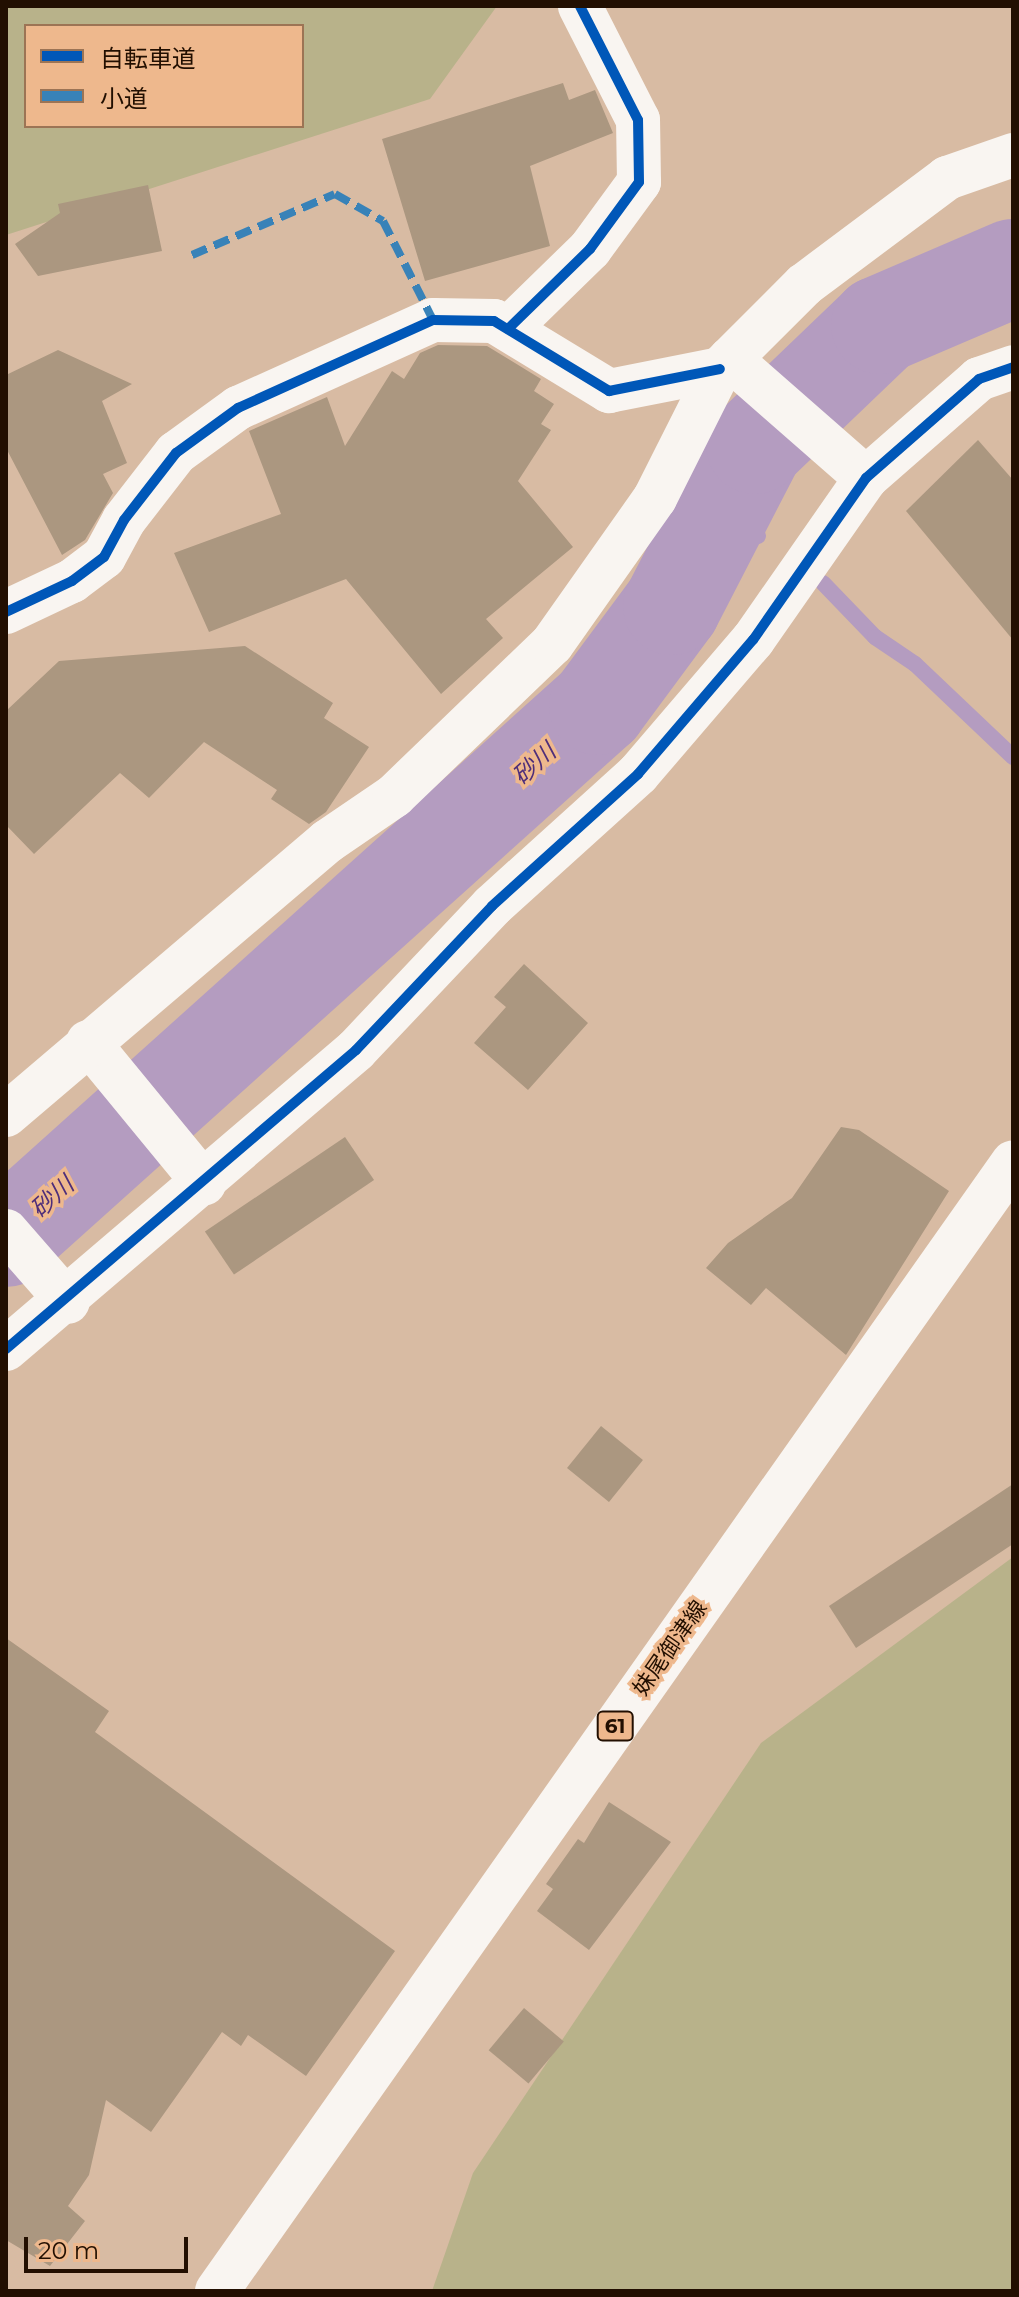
<!DOCTYPE html>
<html>
<head>
<meta charset="utf-8">
<style>
  body { margin:0 }
  #map { position:relative; width:1019px; height:2297px; overflow:hidden; background:#d8bba3; font-family:Montserrat,"Noto Sans JP",sans-serif }
  div>[style] { position:absolute }
  .green>* { inset:0; background:#b8b28a }
  .stream>* { height:16px; margin:-8px; padding:0 8px; transform-origin:8px; border-radius:8px; background:#b49cc0 }
  .river>* { height:98px; margin:-49px; padding:0 49px; transform-origin:49px; border-radius:49px; background:#b49cc0 }
  .building>* { inset:0; background:#ab9780; transform-origin:0 0 }
  .street>* { height:44px; margin:-22px; padding:0 22px; transform-origin:22px; border-radius:22px; background:#f9f5f1 }
  .primary>* { height:44px; margin:-22px; padding:0 22px; transform-origin:22px; border-radius:22px; background:#f9f5f1 }
  .quiet>* { height:8px; margin-top:-4px; transform-origin:0; background:repeating-linear-gradient(90deg,#3882b8 0 16px,transparent 0 24px) }
  .cycleway>* { height:10px; margin:-5px; padding:0 5px; transform-origin:5px; border-radius:5px; background:#0057b8 }
  span { translate:-50% -50%; white-space:nowrap; text-align:center; line-height:1.15; -webkit-text-stroke:7px #eeb88d; paint-order:stroke }
  .shield-label span { padding:2px 6px; background:#eeb88d; border:2px solid; border-radius:6px; -webkit-text-stroke-width:0 }
  .shield-label { font-size:20px; color:#220f01; font-weight:700 }
  .street-label { font-size:22px; color:#220f01 }
  .water-label { font-size:24px; color:#4e2e7a; font-style:italic }
  .frame { position:absolute; inset:0; border:8px solid #220f01; pointer-events:none }
  .legend { position:absolute; left:24px; top:24px; width:280px; height:104px; box-sizing:border-box; background:#eeb88d; border:2px solid #9c7455; margin:0; padding:10px 14px; list-style:none; font-size:24px; color:#220f01 }
  .legend li { display:flex; align-items:center; gap:16px; height:40px }
  .legend b { width:40px; border:2px solid #9c7455 }
  .scale { position:absolute; left:24px; top:2237px; width:164px; height:36px; box-sizing:border-box; border:4px solid #220f01; border-top:0; padding-left:10px; font-size:24px; line-height:28px; white-space:nowrap; color:#220f01; -webkit-text-stroke:6px #eeb88d; paint-order:stroke }
</style>
</head>
<body>
<div id="map">
  <div class="green">
    <i style="clip-path:polygon(evenodd,6px 6px,497px 6px,430px 99px,6px 235px,6px 6px,26px 26px,302px 26px,302px 126px,26px 126px,26px 26px)"></i>
    <i style="clip-path:polygon(1013px 1557px,1013px 2291px,432px 2291px,473px 2173px,761px 1743px)"></i>
  </div>
  <div class="stream">
    <i style="left:722px;top:509px;width:45px;rotate:36.9deg"></i>
    <i style="left:823px;top:583px;width:75px;rotate:46.1deg"></i>
    <i style="left:875px;top:637px;width:48px;rotate:34deg"></i>
    <i style="left:915px;top:664px;width:135px;rotate:43.5deg"></i>
  </div>
  <div class="river">
    <i style="left:6px;top:1238px;width:796px;rotate:-41.94deg"></i>
    <i style="left:598px;top:706px;width:124px;rotate:-53.5deg"></i>
    <i style="left:672px;top:606px;width:181px;rotate:-62.7deg"></i>
    <i style="left:755px;top:445px;width:173px;rotate:-43.8deg"></i>
    <i style="left:880px;top:325px;width:145px;rotate:-23.2deg"></i>
  </div>
  <div class="building">
    <i style="clip-path:polygon(563px 83px,569px 100px,595px 90px,613px 133px,530px 166px,550px 246px,425px 281px,382px 139px)"></i>
    <i style="clip-path:polygon(148px 185px,162px 251px,38px 276px,15px 244px,60px 213px,58px 204px)"></i>
    <i style="clip-path:polygon(438px 345px,487px 346px,541px 379px,534px 391px,554px 404px,541px 424px,551px 430px,518px 481px,573px 547px,486px 619px,503px 638px,441px 694px,346px 579px,209px 632px,174px 553px,281px 514px,249px 431px,327px 397px,345px 446px,392px 371px,404px 379px,420px 353px)"></i>
    <i style="clip-path:polygon(58px 350px,132px 384px,102px 401px,127px 463px,103px 474px,113px 493px,85px 540px,62px 555px,6px 448px,6px 375px)"></i>
    <i style="clip-path:polygon(978px 440px,1013px 480px,1013px 640px,906px 511px)"></i>
    <i style="clip-path:polygon(245px 646px,333px 703px,324px 718px,369px 747px,326px 812px,309px 824px,271px 799px,277px 790px,204px 742px,149px 798px,120px 773px,34px 854px,6px 825px,6px 711px,59px 661px)"></i>
    <i style="clip-path:polygon(524px 964px,588px 1023px,528px 1090px,474px 1043px,506px 1007px,494px 997px)"></i>
    <i style="clip-path:polygon(841px 1127px,859px 1130px,949px 1191px,846px 1355px,766px 1288px,751px 1305px,706px 1268px,728px 1243px,792px 1198px)"></i>
    <i style="left:345px;top:1137px;width:52px;height:169px;rotate:56deg"></i>
    <i style="left:601px;top:1426px;width:54px;height:54px;rotate:39deg"></i>
    <i style="clip-path:polygon(1013px 1484px,1013px 1544px,856px 1648px,829px 1606px)"></i>
    <i style="clip-path:polygon(6px 1638px,109px 1711px,95px 1732px,395px 1951px,306px 2076px,248px 2035px,241px 2046px,222px 2032px,151px 2132px,106px 2100px,89px 2175px,68px 2206px,85px 2221px,50px 2266px,6px 2240px)"></i>
    <i style="clip-path:polygon(609px 1802px,671px 1842px,589px 1950px,537px 1911px,553px 1889px,546px 1884px,578px 1839px,584px 1843px)"></i>
    <i style="left:524px;top:2008px;width:52px;height:55px;rotate:40deg"></i>
  </div>
  <div class="street">
    <i style="left:508px;top:329px;width:115px;rotate:-44.3deg"></i>
    <i style="left:590px;top:249px;width:83px;rotate:-53.8deg"></i>
    <i style="left:639px;top:182px;width:62px;rotate:-90.9deg"></i>
    <i style="left:638px;top:120px;width:128px;rotate:-117deg"></i>
    <i style="left:730px;top:359px;width:181px;rotate:41.2deg"></i>
    <i style="left:6px;top:612px;width:73px;rotate:-25.2deg"></i>
    <i style="left:72px;top:581px;width:40px;rotate:-37deg"></i>
    <i style="left:104px;top:557px;width:42px;rotate:-61.6deg"></i>
    <i style="left:124px;top:520px;width:85px;rotate:-52.2deg"></i>
    <i style="left:176px;top:453px;width:77px;rotate:-36deg"></i>
    <i style="left:238px;top:408px;width:214px;rotate:-24.3deg"></i>
    <i style="left:433px;top:320px;width:61px;rotate:0.9deg"></i>
    <i style="left:494px;top:321px;width:135px;rotate:31.3deg"></i>
    <i style="left:609px;top:391px;width:113px;rotate:-11.2deg"></i>
    <i style="left:88px;top:1042px;width:183px;rotate:50.6deg"></i>
    <i style="left:6px;top:1115px;width:423px;rotate:-40.4deg"></i>
    <i style="left:328px;top:841px;width:80px;rotate:-34.3deg"></i>
    <i style="left:394px;top:796px;width:219px;rotate:-43.9deg"></i>
    <i style="left:552px;top:644px;width:179px;rotate:-54.8deg"></i>
    <i style="left:655px;top:498px;width:144px;rotate:-63.3deg"></i>
    <i style="left:720px;top:369px;width:119px;rotate:-45deg"></i>
    <i style="left:804px;top:285px;width:179px;rotate:-36.8deg"></i>
    <i style="left:947px;top:178px;width:70px;rotate:-19.2deg"></i>
    <i style="left:6px;top:1231px;width:94px;rotate:48.9deg"></i>
    <i style="left:6px;top:1349px;width:460px;rotate:-40.5deg"></i>
    <i style="left:356px;top:1050px;width:198px;rotate:-46.6deg"></i>
    <i style="left:492px;top:906px;width:197px;rotate:-42.1deg"></i>
    <i style="left:638px;top:774px;width:177px;rotate:-49.4deg"></i>
    <i style="left:753px;top:640px;width:198px;rotate:-55.1deg"></i>
    <i style="left:866px;top:478px;width:150px;rotate:-41.2deg"></i>
    <i style="left:979px;top:379px;width:36px;rotate:-19deg"></i>
  </div>
  <div class="primary">
    <i style="left:217px;top:2291px;width:1381px;rotate:-54.81deg"></i>
  </div>
  <div class="quiet">
    <i style="left:192px;top:255px;width:155px;rotate:-23.1deg"></i>
    <i style="left:335px;top:194px;width:55px;rotate:29.4deg"></i>
    <i style="left:383px;top:221px;width:111px;rotate:63.2deg"></i>
  </div>
  <div class="cycleway">
    <i style="left:508px;top:329px;width:115px;rotate:-44.3deg"></i>
    <i style="left:590px;top:249px;width:83px;rotate:-53.8deg"></i>
    <i style="left:639px;top:182px;width:62px;rotate:-90.9deg"></i>
    <i style="left:638px;top:120px;width:128px;rotate:-117deg"></i>
    <i style="left:6px;top:612px;width:73px;rotate:-25.2deg"></i>
    <i style="left:72px;top:581px;width:40px;rotate:-37deg"></i>
    <i style="left:104px;top:557px;width:42px;rotate:-61.6deg"></i>
    <i style="left:124px;top:520px;width:85px;rotate:-52.2deg"></i>
    <i style="left:176px;top:453px;width:77px;rotate:-36deg"></i>
    <i style="left:238px;top:408px;width:214px;rotate:-24.3deg"></i>
    <i style="left:433px;top:320px;width:61px;rotate:0.9deg"></i>
    <i style="left:494px;top:321px;width:135px;rotate:31.3deg"></i>
    <i style="left:609px;top:391px;width:113px;rotate:-11.2deg"></i>
    <i style="left:6px;top:1349px;width:460px;rotate:-40.5deg"></i>
    <i style="left:356px;top:1050px;width:198px;rotate:-46.6deg"></i>
    <i style="left:492px;top:906px;width:197px;rotate:-42.1deg"></i>
    <i style="left:638px;top:774px;width:177px;rotate:-49.4deg"></i>
    <i style="left:753px;top:640px;width:198px;rotate:-55.1deg"></i>
    <i style="left:866px;top:478px;width:150px;rotate:-41.2deg"></i>
    <i style="left:979px;top:379px;width:36px;rotate:-19deg"></i>
  </div>
  <div class="shield-label">
    <span style="left:615px;top:1726px">61</span>
  </div>
  <div class="street-label">
    <span style="left:670px;top:1648px;rotate:-55deg">妹尾御津線</span>
  </div>
  <div class="water-label">
    <span style="left:534px;top:764px;rotate:-42deg">砂川</span>
    <span style="left:52px;top:1197px;rotate:-42deg">砂川</span>
  </div>
  <div class="frame"></div>
  <ul class="legend">
  <li><b style="height:10px;background:#0057b8"></b>自転車道</li>
  <li><b style="height:10px;background:#3882b8"></b>小道</li>
  </ul>
  <div class="scale">20 m</div>
</div>
</body>
</html>
